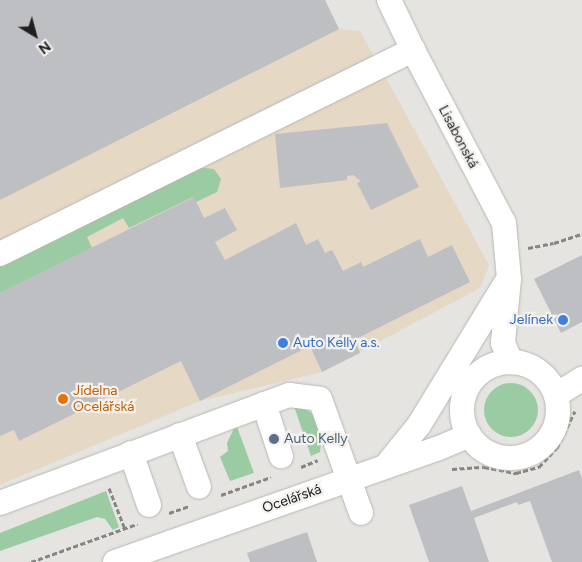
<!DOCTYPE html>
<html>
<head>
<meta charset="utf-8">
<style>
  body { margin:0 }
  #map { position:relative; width:582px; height:562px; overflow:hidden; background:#e5e4e1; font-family:Figtree,sans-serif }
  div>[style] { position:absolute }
  .industrial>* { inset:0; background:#e5d8c5 }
  .green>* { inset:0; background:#9bcba2 }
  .round { border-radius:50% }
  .building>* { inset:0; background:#bebfc2 }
  .path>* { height:3px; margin-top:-1.5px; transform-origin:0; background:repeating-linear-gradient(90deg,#868583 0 5px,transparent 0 7.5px) }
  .roads { filter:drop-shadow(0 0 1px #b8b7b4) drop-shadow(0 0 1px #b8b7b4) }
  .minor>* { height:24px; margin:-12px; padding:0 12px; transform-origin:12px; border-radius:12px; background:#fff }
  .minor>.ring { margin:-12px; padding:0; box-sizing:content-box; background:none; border:24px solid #fff; border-radius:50% }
  .dots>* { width:14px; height:14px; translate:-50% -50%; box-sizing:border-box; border:2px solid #f2f1ee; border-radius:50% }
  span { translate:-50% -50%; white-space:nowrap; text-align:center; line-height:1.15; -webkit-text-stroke:4.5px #f2f1ee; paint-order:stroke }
  .street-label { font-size:14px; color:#21201f }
  .shop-label { font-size:14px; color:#366cbe }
  .right { translate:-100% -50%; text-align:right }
  .left { translate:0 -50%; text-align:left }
  .food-label { font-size:14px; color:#c56008 }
  .service-label { font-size:14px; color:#4e5e75 }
  .north { position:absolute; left:10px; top:10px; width:50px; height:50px; -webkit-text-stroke:4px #f2f1ee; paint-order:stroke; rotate:143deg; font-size:14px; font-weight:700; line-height:20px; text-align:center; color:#21201f }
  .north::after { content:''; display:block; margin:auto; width:18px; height:22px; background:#21201f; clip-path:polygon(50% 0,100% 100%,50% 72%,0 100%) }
</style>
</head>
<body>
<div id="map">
  <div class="industrial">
    <i style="clip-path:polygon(0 0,325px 0,339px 29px,360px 31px,489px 265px,480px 288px,322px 372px,200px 401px,0 485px)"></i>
  </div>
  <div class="green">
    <i style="clip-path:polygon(195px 167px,214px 169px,221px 179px,217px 192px,196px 202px,193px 197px,129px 228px,123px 218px,87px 237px,92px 248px,0 293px,0 264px)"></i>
    <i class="round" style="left:484px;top:383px;width:54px;height:54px"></i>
    <i style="clip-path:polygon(293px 403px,314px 414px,323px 427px,320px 452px,311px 456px)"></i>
    <i style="clip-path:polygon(236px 424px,254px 473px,230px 481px,220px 457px,228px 451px,227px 443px)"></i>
    <i style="clip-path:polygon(106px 491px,119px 527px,113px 530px,105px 519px,97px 517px,0 551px,0 533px)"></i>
  </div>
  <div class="building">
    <i style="clip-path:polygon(0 0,325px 0,339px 29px,0 200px)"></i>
    <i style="clip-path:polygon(387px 123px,419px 187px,371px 210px,357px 183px,361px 181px,353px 175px,347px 176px,347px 180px,280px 188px,275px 134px)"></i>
    <i style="clip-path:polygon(194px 197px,204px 218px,225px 208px,237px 230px,215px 242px,225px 260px,296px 223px,306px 245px,318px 239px,325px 253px,332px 250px,343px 271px,361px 262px,363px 267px,420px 239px,428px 257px,452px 245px,470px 282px,354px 340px,360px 353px,322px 372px,310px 346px,200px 401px,181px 361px,19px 441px,14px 430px,0 436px,0 293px)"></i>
    <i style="clip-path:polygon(582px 255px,582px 322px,561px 333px,534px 279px)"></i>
    <i style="clip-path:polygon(579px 470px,582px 479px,582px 562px,552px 562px,530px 501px,518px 505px,517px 502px,474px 518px,489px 562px,429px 562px,409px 505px,462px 486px,471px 511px)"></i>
    <i style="clip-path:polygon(307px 532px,317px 562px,250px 562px,247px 553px)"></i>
  </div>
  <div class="path">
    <i style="left:528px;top:248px;width:26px;rotate:-11deg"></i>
    <i style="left:554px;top:243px;width:29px;rotate:-18deg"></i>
    <i style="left:301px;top:467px;width:18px;rotate:-22deg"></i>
    <i style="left:452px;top:469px;width:32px;rotate:-4deg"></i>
    <i style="left:484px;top:467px;width:33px;rotate:11deg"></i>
    <i style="left:516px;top:473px;width:24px;rotate:-15deg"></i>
    <i style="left:539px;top:467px;width:26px;rotate:-47deg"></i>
    <i style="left:557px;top:448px;width:41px;rotate:-64.1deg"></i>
    <i style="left:109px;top:488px;width:44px;rotate:68.7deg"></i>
    <i style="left:221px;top:495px;width:53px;rotate:-19.8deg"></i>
    <i style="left:169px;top:513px;width:21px;rotate:-19deg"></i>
    <i style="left:31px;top:562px;width:113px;rotate:-19.7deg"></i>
  </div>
  <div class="roads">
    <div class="minor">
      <i style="left:389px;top:0;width:55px;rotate:64.4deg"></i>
      <i style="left:413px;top:50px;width:195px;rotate:62.3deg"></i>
      <i style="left:504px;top:223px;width:56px;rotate:84.9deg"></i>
      <i style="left:509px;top:279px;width:64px;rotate:95.4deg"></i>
      <i style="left:503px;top:343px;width:21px;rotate:67deg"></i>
      <i style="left:0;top:254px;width:461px;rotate:-26.3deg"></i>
      <i class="ring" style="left:462px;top:362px;width:72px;height:72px"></i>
      <i style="left:556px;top:395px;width:31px;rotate:-32deg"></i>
      <i style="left:264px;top:404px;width:55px;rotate:71.9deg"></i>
      <i style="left:180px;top:435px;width:55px;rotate:69.9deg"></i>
      <i style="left:131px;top:453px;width:55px;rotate:70.9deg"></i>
      <i style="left:385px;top:467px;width:54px;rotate:-51deg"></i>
      <i style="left:419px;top:425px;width:165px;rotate:-58.6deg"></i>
      <i style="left:0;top:503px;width:309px;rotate:-20.5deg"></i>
      <i style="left:289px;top:395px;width:31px;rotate:7deg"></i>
      <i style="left:320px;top:399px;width:121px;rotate:70.2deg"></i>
      <i style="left:115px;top:562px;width:343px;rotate:-19.4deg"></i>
      <i style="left:439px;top:448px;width:33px;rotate:-23deg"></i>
    </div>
  </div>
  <div class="dots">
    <i style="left:563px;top:320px;background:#3f7fe0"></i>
    <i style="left:283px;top:343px;background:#3f7fe0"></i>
    <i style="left:63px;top:399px;background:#e8710a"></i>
    <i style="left:274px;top:439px;background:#5c6f8a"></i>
  </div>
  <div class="street-label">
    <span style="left:458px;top:137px;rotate:62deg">Lisabonská</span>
    <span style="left:292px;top:499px;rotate:-19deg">Ocelářská</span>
  </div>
  <div class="shop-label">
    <span class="right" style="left:553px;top:320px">Jelínek</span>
    <span class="left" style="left:293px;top:343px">Auto Kelly a.s.</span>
  </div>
  <div class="food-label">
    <span class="left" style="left:73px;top:399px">Jídelna<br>Ocelářská</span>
  </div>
  <div class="service-label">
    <span class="left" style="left:284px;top:439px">Auto Kelly</span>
  </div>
  <div class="north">N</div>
</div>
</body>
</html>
